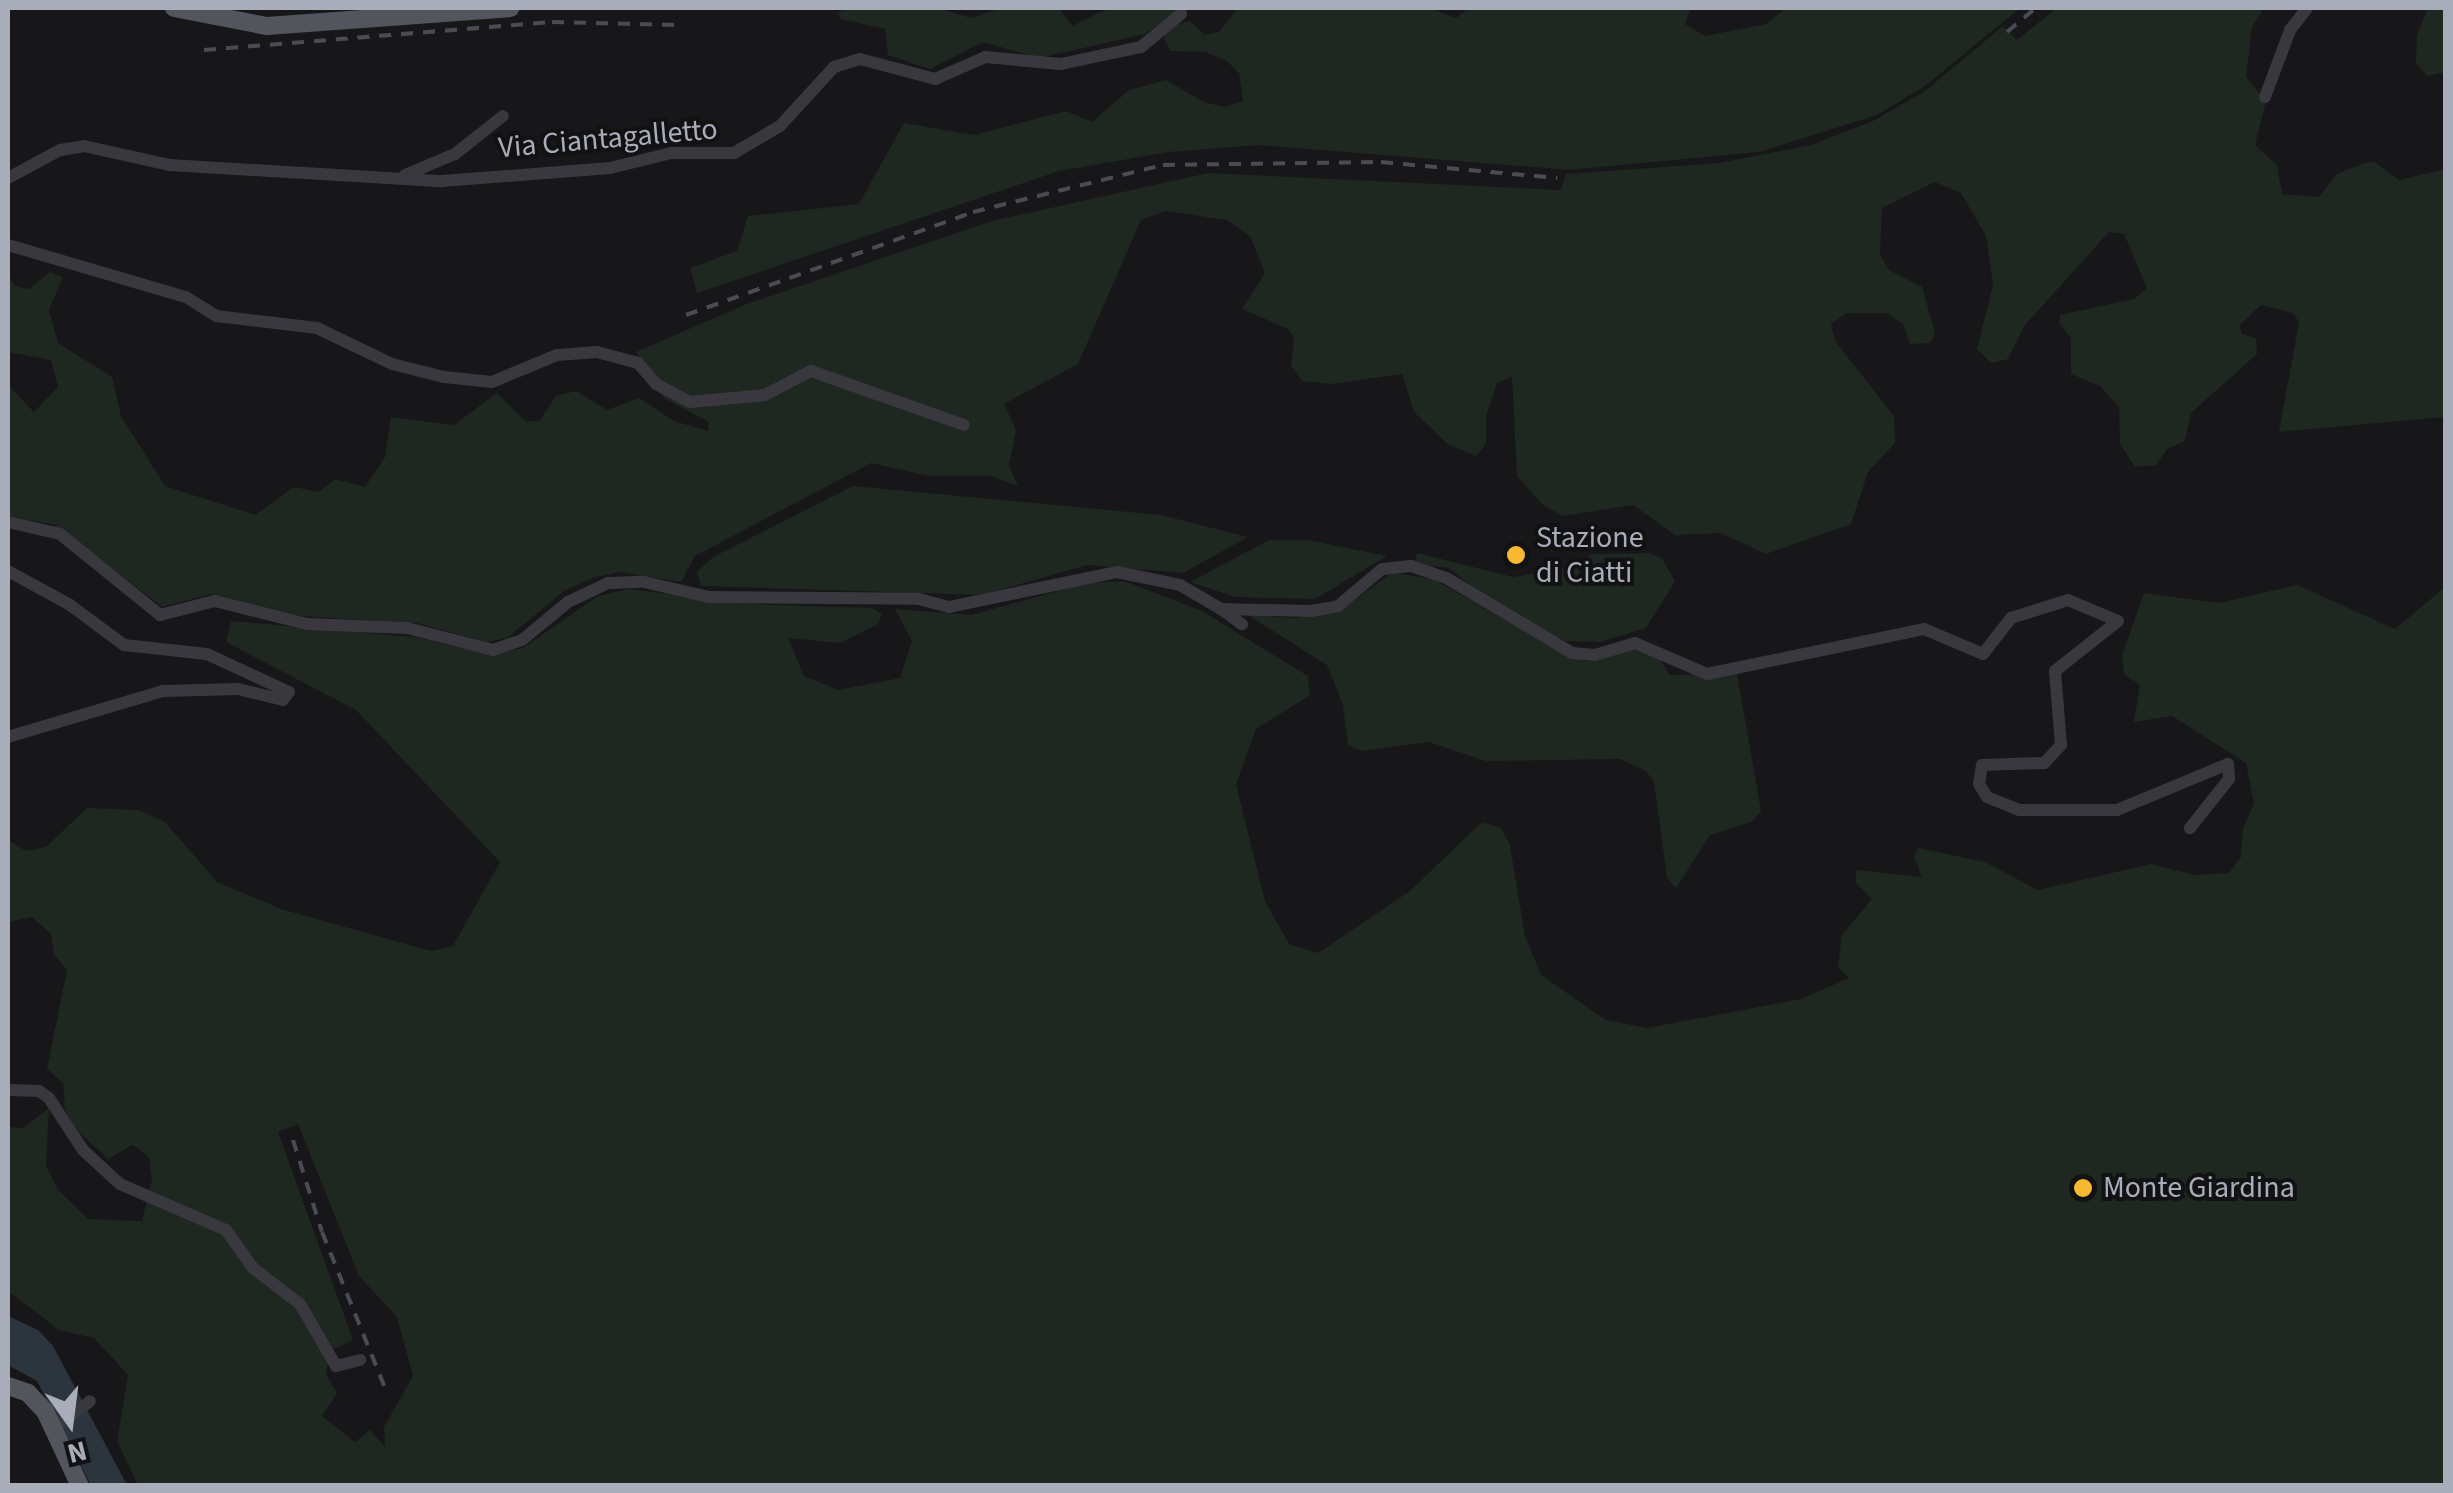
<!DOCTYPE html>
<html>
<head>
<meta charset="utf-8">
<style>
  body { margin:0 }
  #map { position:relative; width:2453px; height:1493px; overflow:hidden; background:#171719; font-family:"Source Sans 3",sans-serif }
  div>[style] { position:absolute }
  .green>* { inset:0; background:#1e2720 }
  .water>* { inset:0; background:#2c353d }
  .minor>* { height:12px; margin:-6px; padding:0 6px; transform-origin:6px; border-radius:6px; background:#38383e }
  .major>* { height:18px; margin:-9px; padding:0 9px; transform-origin:9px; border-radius:9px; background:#53555d }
  .rail>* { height:4px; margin-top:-2px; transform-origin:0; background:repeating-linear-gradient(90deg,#4a4c53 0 12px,transparent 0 22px) }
  .dots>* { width:28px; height:28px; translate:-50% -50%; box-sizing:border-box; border:5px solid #121214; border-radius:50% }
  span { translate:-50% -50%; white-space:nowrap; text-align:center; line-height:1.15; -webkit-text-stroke:8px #121214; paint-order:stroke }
  .street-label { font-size:30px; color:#a8adb9 }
  .poi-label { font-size:30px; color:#a8adb9 }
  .left { translate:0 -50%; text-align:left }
  .frame { position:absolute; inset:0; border:10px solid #a8adb9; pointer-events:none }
  .north { position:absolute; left:20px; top:1373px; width:100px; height:100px; -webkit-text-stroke:8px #121214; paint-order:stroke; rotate:166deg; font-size:28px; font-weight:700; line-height:40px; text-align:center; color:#a8adb9 }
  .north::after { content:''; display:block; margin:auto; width:35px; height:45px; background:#a8adb9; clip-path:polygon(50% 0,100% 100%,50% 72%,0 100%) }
</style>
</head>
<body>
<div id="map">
  <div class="green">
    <i style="clip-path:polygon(856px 8px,938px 8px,971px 18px,1002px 8px,1059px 8px,1072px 26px,1109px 8px,1182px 8px,1145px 34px,1039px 58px,983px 42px,930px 69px,888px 55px,885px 29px,841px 19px,838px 12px)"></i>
    <i style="clip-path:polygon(1238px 8px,1430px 8px,1456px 18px,1469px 8px,1691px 8px,1685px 24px,1705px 36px,1766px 24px,1786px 8px,2020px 8px,1925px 86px,1877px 115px,1759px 152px,1569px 170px,1259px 145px,1169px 152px,1059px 171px,697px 293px,690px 268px,737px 251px,748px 216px,859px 204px,904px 123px,974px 135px,1066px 111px,1092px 122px,1129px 90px,1166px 80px,1204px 102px,1224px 107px,1243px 101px,1239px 73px,1227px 61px,1206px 52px,1170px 51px,1164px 38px,1170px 26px,1190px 21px,1205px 35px,1219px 32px)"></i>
    <i style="clip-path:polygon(2057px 8px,2264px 8px,2252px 27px,2246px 77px,2266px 101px,2255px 145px,2277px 165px,2282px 194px,2319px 197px,2337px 174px,2364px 163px,2374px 162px,2399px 180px,2445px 169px,2445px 417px,2279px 432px,2299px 322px,2293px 313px,2261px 305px,2240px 325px,2242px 334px,2256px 338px,2257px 354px,2191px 413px,2185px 441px,2167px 449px,2156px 465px,2135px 467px,2120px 444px,2119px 407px,2100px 386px,2071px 374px,2071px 338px,2059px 323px,2060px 315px,2134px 299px,2147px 288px,2124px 234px,2109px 232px,2025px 325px,2008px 359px,1991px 363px,1977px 349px,1993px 285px,1986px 236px,1961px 193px,1935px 182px,1882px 208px,1880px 255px,1889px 270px,1922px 287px,1935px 333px,1930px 343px,1910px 344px,1903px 324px,1887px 313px,1847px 313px,1831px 324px,1835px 341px,1894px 416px,1895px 443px,1868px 472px,1851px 524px,1766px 554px,1721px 533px,1675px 535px,1633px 505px,1563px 516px,1544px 506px,1517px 476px,1512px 377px,1497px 383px,1486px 416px,1486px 444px,1476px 456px,1449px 445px,1414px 412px,1402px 374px,1332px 384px,1302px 381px,1291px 365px,1294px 338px,1288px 329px,1242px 309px,1265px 273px,1250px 236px,1227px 220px,1165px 211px,1141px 220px,1078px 364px,1004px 404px,1016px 430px,1009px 466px,1018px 486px,991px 476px,929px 476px,871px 463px,695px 556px,681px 582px,619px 572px,593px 578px,564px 591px,507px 638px,486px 642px,417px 623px,300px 616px,212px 594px,162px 607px,55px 525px,8px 516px,8px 385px,34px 412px,58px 387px,51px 360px,8px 352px,8px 273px,15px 286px,29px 289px,50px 272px,63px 277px,49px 310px,58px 343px,112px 377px,121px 416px,165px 486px,255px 515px,294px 487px,319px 492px,335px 479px,365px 487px,385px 457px,391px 417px,454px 425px,497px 393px,526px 422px,540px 420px,556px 396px,576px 391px,607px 410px,639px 398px,674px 421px,708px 431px,709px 422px,664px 398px,636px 352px,744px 305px,992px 221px,1208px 173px,1561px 190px,1566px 174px,1719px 163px,1811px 145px,1873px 121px,1925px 91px,2003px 26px,2017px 40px)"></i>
    <i style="clip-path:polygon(2428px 8px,2445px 8px,2446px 72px,2427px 76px,2416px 63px,2417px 35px)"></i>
    <i style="clip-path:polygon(853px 486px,1161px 515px,1248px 537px,1183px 573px,1087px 565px,982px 595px,701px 586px,697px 572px,713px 557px)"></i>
    <i style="clip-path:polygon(1269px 540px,1308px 540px,1387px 556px,1315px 599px,1235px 597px,1190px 582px)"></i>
    <i style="clip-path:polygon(1417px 553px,1513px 577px,1559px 570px,1591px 554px,1648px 553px,1662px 558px,1675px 581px,1646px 628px,1600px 642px,1564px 641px,1489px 601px,1449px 568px,1414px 564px)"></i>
    <i style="clip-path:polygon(1393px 572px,1435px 580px,1569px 657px,1587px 661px,1631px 649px,1659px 658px,1670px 675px,1737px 673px,1761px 811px,1751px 822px,1710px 835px,1676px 888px,1667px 878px,1654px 782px,1646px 771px,1620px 759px,1486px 761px,1429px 742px,1361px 751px,1348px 745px,1343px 705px,1327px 665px,1248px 615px,1296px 618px,1341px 610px)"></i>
    <i style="clip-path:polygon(evenodd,1124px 581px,1202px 611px,1308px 676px,1310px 695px,1256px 729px,1236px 784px,1265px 901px,1289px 944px,1318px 953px,1410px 891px,1482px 822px,1501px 828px,1510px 845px,1525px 936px,1541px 975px,1606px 1020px,1647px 1028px,1801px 999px,1849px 978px,1838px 967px,1842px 935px,1872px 899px,1856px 883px,1856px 870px,1922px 877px,1914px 856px,1918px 848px,1985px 862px,2038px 890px,2151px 864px,2194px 875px,2229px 873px,2241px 857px,2243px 828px,2254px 803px,2246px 763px,2172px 716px,2134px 722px,2140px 685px,2124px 674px,2122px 655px,2144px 593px,2219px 603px,2297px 585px,2395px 629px,2445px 587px,2445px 1485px,138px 1485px,117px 1441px,128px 1375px,94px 1338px,59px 1330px,8px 1291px,8px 1127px,23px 1128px,49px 1108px,46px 1166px,59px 1191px,88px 1219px,142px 1221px,152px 1179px,149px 1158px,138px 1148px,132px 1145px,108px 1159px,77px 1130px,65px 1110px,63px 1083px,47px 1069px,67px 970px,54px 955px,51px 934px,32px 917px,8px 922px,8px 840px,26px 851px,46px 847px,87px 808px,139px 810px,165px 822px,217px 882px,281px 909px,431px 951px,453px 946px,500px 862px,356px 710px,226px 642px,231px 621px,414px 637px,491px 655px,523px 648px,598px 596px,629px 589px,750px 604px,872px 608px,882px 614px,878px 624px,840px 643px,788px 638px,804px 676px,838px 690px,900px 678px,912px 641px,895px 609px,972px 615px,1086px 583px,1124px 581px,298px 1124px,359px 1276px,397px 1317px,413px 1376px,384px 1427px,385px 1447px,370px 1430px,355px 1442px,322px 1416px,337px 1393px,326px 1374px,330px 1351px,353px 1340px,278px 1132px,298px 1124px)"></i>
  </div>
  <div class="water">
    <i style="clip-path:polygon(8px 1316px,38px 1330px,53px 1346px,127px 1485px,91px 1485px,37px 1381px,8px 1365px)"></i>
  </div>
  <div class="minor">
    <i style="left:2265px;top:97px;width:72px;rotate:-69.5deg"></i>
    <i style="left:2290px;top:30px;width:28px;rotate:-52deg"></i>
    <i style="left:405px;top:175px;width:54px;rotate:-22.8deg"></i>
    <i style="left:455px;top:154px;width:61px;rotate:-38.4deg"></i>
    <i style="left:8px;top:178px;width:59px;rotate:-28.3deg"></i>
    <i style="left:60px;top:150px;width:24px;rotate:-9deg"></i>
    <i style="left:84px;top:146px;width:87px;rotate:12.6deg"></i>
    <i style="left:169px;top:165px;width:273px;rotate:3.4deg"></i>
    <i style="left:442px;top:181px;width:169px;rotate:-4.4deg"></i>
    <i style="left:610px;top:168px;width:63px;rotate:-13.8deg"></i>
    <i style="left:671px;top:153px;width:63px"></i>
    <i style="left:734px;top:153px;width:53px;rotate:-30.4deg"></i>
    <i style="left:780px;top:126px;width:80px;rotate:-47.5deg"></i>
    <i style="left:834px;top:67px;width:27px;rotate:-17deg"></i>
    <i style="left:860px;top:59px;width:78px;rotate:14.9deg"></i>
    <i style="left:935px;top:79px;width:55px;rotate:-23.7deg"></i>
    <i style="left:985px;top:57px;width:76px;rotate:5.3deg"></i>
    <i style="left:1061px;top:64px;width:82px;rotate:-12deg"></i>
    <i style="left:1141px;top:47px;width:52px;rotate:-39.5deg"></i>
    <i style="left:8px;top:245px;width:185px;rotate:16.3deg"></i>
    <i style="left:186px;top:297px;width:36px;rotate:32deg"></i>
    <i style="left:216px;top:316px;width:102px;rotate:6.8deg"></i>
    <i style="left:317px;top:328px;width:83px;rotate:25.6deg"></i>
    <i style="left:392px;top:364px;width:54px;rotate:14deg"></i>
    <i style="left:444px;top:377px;width:48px;rotate:5.9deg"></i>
    <i style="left:492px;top:382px;width:70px;rotate:-22.6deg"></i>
    <i style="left:557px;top:355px;width:40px;rotate:-4.3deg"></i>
    <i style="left:597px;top:352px;width:42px;rotate:15deg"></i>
    <i style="left:638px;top:363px;width:28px;rotate:49deg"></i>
    <i style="left:656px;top:384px;width:38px;rotate:28deg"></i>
    <i style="left:690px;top:402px;width:75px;rotate:-5.3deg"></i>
    <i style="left:765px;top:395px;width:52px;rotate:-27.6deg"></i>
    <i style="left:811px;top:371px;width:162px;rotate:19.4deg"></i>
    <i style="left:8px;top:522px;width:53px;rotate:13deg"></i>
    <i style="left:60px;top:534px;width:129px;rotate:39deg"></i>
    <i style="left:160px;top:615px;width:57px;rotate:-14.3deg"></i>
    <i style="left:215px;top:601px;width:95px;rotate:14deg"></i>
    <i style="left:307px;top:624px;width:100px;rotate:2.3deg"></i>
    <i style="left:407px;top:628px;width:89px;rotate:14.3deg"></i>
    <i style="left:493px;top:650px;width:31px;rotate:-19deg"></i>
    <i style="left:522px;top:640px;width:60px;rotate:-39.6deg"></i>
    <i style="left:568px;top:602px;width:44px;rotate:-25.4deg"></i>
    <i style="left:608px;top:583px;width:36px;rotate:-2deg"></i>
    <i style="left:644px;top:582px;width:67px;rotate:13deg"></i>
    <i style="left:709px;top:597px;width:210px;rotate:0.5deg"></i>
    <i style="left:919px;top:599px;width:31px;rotate:15deg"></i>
    <i style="left:949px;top:607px;width:172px;rotate:-11.8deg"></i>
    <i style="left:1117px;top:572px;width:64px;rotate:11.7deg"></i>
    <i style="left:1180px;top:585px;width:48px;rotate:30.3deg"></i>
    <i style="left:1221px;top:609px;width:90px;rotate:1.3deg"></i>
    <i style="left:1311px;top:611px;width:27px;rotate:-10deg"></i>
    <i style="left:1338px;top:606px;width:57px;rotate:-40.1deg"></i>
    <i style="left:1382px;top:569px;width:29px;rotate:-6deg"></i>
    <i style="left:1411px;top:566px;width:39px;rotate:19deg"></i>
    <i style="left:1448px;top:579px;width:144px;rotate:30.8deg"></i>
    <i style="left:1572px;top:653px;width:23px;rotate:5deg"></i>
    <i style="left:1595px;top:655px;width:42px;rotate:-16.7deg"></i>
    <i style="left:1635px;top:643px;width:78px;rotate:23.3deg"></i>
    <i style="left:1707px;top:674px;width:222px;rotate:-11.7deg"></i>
    <i style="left:1924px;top:629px;width:64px;rotate:23deg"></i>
    <i style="left:1983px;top:654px;width:46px;rotate:-52.1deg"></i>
    <i style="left:2011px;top:618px;width:60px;rotate:-17.5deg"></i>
    <i style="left:2068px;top:600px;width:54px;rotate:22.8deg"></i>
    <i style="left:2118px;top:621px;width:80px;rotate:141.6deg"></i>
    <i style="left:2055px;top:671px;width:74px;rotate:85.4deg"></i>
    <i style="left:2061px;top:745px;width:25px;rotate:133deg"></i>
    <i style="left:2044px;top:763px;width:62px;rotate:178.2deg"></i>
    <i style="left:1982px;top:765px;width:19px;rotate:99deg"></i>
    <i style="left:1979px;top:784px;width:15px;rotate:58deg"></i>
    <i style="left:1987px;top:797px;width:35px;rotate:22deg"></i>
    <i style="left:2020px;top:810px;width:97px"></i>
    <i style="left:2117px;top:810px;width:120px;rotate:-22.5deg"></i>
    <i style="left:2228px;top:764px;width:15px;rotate:86deg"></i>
    <i style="left:2229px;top:779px;width:63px;rotate:128.5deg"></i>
    <i style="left:8px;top:571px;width:71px;rotate:28.7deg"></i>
    <i style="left:70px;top:605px;width:67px;rotate:36.5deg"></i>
    <i style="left:124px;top:645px;width:83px;rotate:6.2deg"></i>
    <i style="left:207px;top:654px;width:90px;rotate:24.9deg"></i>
    <i style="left:289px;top:692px;width:10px;rotate:127deg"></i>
    <i style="left:283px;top:700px;width:46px;rotate:-166.3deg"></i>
    <i style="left:238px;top:689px;width:75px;rotate:178.5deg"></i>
    <i style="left:163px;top:691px;width:162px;rotate:163.5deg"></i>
    <i style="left:1221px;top:609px;width:26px;rotate:36deg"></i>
    <i style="left:8px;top:1090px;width:31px;rotate:2deg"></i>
    <i style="left:39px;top:1091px;width:12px;rotate:35deg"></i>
    <i style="left:49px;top:1098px;width:62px;rotate:56.8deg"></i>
    <i style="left:83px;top:1150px;width:50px;rotate:42.6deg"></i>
    <i style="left:120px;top:1184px;width:116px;rotate:23.5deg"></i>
    <i style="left:226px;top:1230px;width:47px;rotate:54.6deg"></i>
    <i style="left:253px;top:1268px;width:59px;rotate:37.5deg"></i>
    <i style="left:300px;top:1304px;width:72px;rotate:59.9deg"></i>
    <i style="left:336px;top:1366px;width:25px;rotate:-14deg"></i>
    <i style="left:55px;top:1428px;width:44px;rotate:-37.6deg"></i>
  </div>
  <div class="major">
    <i style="left:174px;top:8px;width:95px;rotate:11deg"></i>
    <i style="left:267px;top:26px;width:244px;rotate:-4.2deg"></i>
    <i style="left:8px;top:1386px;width:21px;rotate:19deg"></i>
    <i style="left:28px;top:1393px;width:25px;rotate:47deg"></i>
    <i style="left:45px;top:1411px;width:83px;rotate:65deg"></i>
  </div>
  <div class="rail">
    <i style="left:2007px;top:32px;width:38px;rotate:-40deg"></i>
    <i style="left:204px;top:50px;width:349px;rotate:-4.6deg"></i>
    <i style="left:552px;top:22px;width:126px;rotate:1.4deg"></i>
    <i style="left:686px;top:315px;width:305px;rotate:-19.7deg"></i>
    <i style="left:973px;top:212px;width:196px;rotate:-13.9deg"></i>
    <i style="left:1163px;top:165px;width:218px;rotate:-0.8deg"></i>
    <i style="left:1381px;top:162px;width:177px;rotate:5.2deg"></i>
    <i style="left:293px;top:1140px;width:96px;rotate:72.5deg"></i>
    <i style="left:322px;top:1232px;width:176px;rotate:68deg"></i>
  </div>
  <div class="dots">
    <i style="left:1516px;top:555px;background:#f8b930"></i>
    <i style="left:2083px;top:1188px;background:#f8b930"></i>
  </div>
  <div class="street-label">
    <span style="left:608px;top:139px;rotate:-5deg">Via Ciantagalletto</span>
  </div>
  <div class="poi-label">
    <span class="left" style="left:1536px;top:555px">Stazione<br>di Ciatti</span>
    <span class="left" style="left:2103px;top:1188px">Monte Giardina</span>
  </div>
  <div class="frame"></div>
  <div class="north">N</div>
</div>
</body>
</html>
